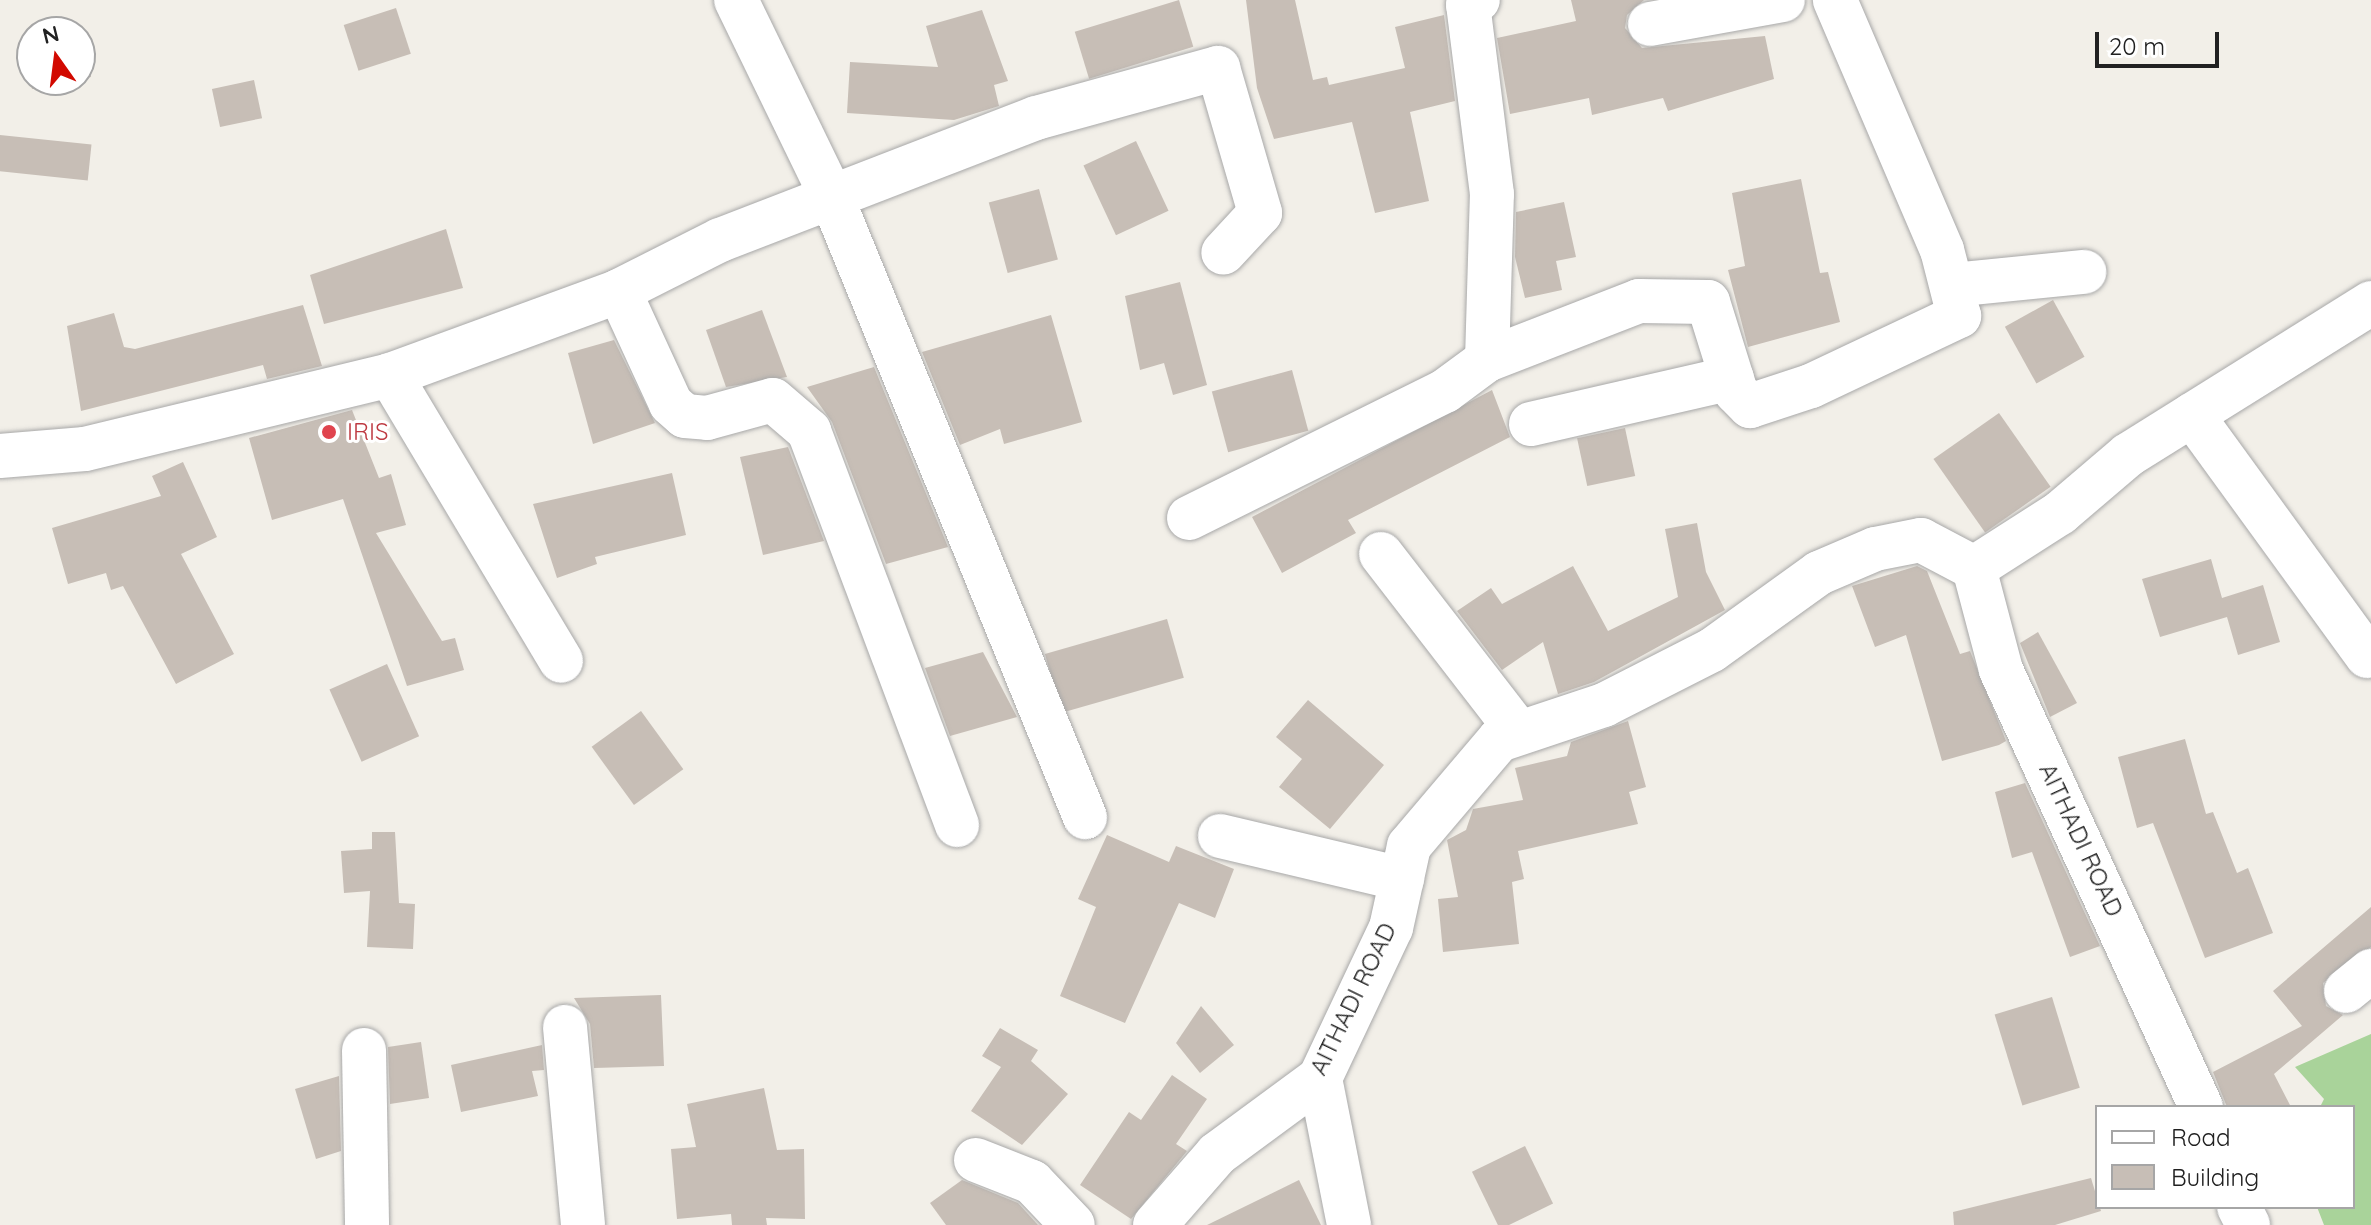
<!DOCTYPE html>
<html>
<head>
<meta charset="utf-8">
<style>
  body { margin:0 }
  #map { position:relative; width:2371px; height:1225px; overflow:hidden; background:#f2efe8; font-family:Quicksand,sans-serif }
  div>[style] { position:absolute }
  .forest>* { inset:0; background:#a9d39a }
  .building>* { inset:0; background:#c7beb6; transform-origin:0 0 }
  .roads { filter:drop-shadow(0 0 2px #a8a8a8) drop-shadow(0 0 2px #a8a8a8) }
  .minor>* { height:44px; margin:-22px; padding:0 22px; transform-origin:22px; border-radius:22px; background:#fff }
  .dots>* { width:22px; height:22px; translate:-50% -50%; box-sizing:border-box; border:4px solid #fff; border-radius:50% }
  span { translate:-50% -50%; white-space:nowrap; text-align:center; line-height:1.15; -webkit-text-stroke:6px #fff; paint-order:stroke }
  .health-label { font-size:24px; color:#be3a42 }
  .left { translate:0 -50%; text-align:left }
  .street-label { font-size:24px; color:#212121 }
  .legend { position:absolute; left:2095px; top:1105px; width:260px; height:104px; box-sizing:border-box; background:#fff; border:2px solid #a6a6a6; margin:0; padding:10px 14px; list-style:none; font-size:24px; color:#212121 }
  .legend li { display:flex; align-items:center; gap:16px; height:40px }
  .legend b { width:40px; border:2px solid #a6a6a6 }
  .north { position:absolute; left:16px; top:16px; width:80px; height:80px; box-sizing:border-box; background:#fff; border:2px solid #a6a6a6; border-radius:50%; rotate:346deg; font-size:22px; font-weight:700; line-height:32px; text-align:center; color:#212121 }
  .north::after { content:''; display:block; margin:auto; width:28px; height:36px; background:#d20900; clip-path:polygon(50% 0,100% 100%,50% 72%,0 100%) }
  .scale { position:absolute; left:2095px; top:32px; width:124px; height:36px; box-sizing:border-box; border:4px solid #212121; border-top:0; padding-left:10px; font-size:24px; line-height:28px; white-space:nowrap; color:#212121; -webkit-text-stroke:6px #fff; paint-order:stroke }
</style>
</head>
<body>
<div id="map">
  <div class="forest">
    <i style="clip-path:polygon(2371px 1034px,2371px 1225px,2324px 1225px,2317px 1207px,2353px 1207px,2353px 1107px,2320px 1107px,2324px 1099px,2295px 1067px)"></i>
  </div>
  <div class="building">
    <i style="left:1179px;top:0;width:49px;height:109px;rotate:73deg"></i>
    <i style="clip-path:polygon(1246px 0,1295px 0,1313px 80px,1327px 77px,1329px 85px,1405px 68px,1395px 27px,1444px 15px,1455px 101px,1410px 112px,1429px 201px,1375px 213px,1352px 122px,1274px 139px,1257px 88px)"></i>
    <i style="clip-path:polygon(1571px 0,1644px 0,1627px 15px,1625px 28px,1642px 48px,1765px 36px,1774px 79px,1668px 111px,1663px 98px,1592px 115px,1589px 98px,1510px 114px,1497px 38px,1576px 21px)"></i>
    <i style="left:396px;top:8px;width:48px;height:55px;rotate:72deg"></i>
    <i style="clip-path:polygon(982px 10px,1008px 81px,994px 85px,999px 106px,954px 120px,847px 113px,850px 62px,938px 67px,926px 26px)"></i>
    <i style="clip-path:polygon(84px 37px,91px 77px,80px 79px,80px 38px)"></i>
    <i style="clip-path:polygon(32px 49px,32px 80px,75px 80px,32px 89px,24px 50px)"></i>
    <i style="left:254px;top:80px;width:39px;height:43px;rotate:78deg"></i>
    <i style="left:0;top:135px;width:92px;height:36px;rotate:6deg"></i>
    <i style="left:1136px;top:141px;width:77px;height:58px;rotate:65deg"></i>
    <i style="clip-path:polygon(1801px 179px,1820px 273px,1828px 272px,1840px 322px,1748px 347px,1728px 270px,1745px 266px,1732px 193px)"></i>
    <i style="left:1039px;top:189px;width:73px;height:52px;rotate:75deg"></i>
    <i style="clip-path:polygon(1564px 202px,1576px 257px,1556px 261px,1562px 290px,1525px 298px,1515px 257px,1516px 212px)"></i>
    <i style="clip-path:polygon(446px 229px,463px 288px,324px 324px,310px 275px)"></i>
    <i style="clip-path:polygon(1180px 282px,1207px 385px,1173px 395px,1164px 363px,1140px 370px,1125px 296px)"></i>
    <i style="left:2053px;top:300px;width:65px;height:55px;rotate:61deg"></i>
    <i style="clip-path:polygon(303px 305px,322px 366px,267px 379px,263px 365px,81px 411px,67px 326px,114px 313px,124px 347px,135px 349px)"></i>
    <i style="clip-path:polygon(762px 310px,787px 377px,726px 387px,706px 330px)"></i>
    <i style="clip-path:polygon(1051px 315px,1082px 422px,1004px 444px,1000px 429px,960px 445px,922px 352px)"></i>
    <i style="clip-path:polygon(614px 340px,655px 423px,593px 444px,568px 353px)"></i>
    <i style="clip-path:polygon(874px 367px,948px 547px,886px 564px,832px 422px,807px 387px)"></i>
    <i style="left:1292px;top:370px;width:63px;height:83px;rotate:75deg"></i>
    <i style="clip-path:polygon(1492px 390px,1510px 437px,1348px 520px,1356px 533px,1282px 573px,1252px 517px)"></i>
    <i style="clip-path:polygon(352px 410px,379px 478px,391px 474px,406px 525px,376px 533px,442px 641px,455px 638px,464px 670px,407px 686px,343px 499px,272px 520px,249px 438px)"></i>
    <i style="left:1999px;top:413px;width:90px;height:80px;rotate:55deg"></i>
    <i style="left:1625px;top:428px;width:49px;height:49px;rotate:78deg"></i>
    <i style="clip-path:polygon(788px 447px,824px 541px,763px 555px,740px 457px)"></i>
    <i style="clip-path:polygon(183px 462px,217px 537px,181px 554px,234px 654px,176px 684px,123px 586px,111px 590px,106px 573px,68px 584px,52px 528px,161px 496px,152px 476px)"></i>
    <i style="clip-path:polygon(672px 473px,686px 535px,595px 557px,597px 564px,557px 578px,533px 504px)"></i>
    <i style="clip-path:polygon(1697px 523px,1706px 572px,1725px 610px,1594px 682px,1558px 694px,1543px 642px,1502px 670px,1457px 611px,1491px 588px,1502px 604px,1573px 566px,1608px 631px,1678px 597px,1665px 529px)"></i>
    <i style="clip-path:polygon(2211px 559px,2222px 598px,2263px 585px,2280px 642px,2238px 655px,2227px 617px,2160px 637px,2142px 579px)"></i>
    <i style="clip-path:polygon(1917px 566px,1927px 571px,1960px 654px,1970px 651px,2006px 741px,1999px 745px,1942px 761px,1906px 635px,1875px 647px,1852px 586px)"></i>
    <i style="left:1167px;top:619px;width:61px;height:127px;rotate:74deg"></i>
    <i style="clip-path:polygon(2038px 632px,2077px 703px,2050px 717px,2020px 643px)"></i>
    <i style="clip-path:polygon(983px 652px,1017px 717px,950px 736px,925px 668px)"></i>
    <i style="left:387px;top:664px;width:79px;height:63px;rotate:66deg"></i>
    <i style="clip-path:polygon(1308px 700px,1384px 765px,1330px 829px,1279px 787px,1302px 759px,1276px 737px)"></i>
    <i style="left:641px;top:711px;width:72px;height:61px;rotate:54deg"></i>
    <i style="clip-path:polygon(1628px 721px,1646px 787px,1629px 792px,1638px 824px,1518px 851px,1524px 879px,1512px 882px,1519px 944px,1443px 952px,1438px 899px,1458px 897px,1447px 840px,1466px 830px,1473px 809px,1523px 800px,1515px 768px,1567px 756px,1571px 742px)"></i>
    <i style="clip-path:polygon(2185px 739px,2206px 814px,2213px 812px,2237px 873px,2248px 868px,2273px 933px,2205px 958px,2153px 823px,2137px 828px,2118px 757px)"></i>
    <i style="clip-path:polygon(2025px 783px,2100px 946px,2070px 957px,2032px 852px,2012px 858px,1995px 792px)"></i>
    <i style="clip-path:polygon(372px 832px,395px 832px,399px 903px,415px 904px,413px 949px,367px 947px,370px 891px,344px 893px,341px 851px,372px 849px)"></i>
    <i style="clip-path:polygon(1107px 835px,1169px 862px,1176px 846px,1234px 869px,1215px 918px,1179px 903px,1125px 1023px,1060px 996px,1096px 907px,1078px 899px)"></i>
    <i style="clip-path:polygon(2371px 907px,2371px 947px,2323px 983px,2326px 1006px,2343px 1015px,2274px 1074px,2291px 1107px,2227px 1107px,2213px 1072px,2302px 1026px,2273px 991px)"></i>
    <i style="clip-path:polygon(661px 995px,664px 1066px,594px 1068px,590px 1024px,574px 998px)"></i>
    <i style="left:2052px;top:997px;width:95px;height:60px;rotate:73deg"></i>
    <i style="clip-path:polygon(1201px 1006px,1234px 1045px,1200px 1073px,1176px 1043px)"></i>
    <i style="clip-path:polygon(1000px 1028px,1038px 1050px,1031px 1061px,1068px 1094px,1022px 1145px,971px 1111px,1001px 1067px,982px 1056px)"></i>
    <i style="clip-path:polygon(421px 1042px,429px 1098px,390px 1104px,388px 1047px)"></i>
    <i style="clip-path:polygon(542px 1045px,544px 1070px,532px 1071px,538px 1096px,461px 1112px,451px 1065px)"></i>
    <i style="clip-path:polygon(1172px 1075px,1207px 1099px,1176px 1144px,1187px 1151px,1131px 1219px,1080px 1185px,1129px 1112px,1141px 1120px)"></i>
    <i style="clip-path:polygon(339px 1076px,341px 1151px,316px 1159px,295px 1089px)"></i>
    <i style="clip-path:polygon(764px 1088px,777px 1150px,804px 1149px,805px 1219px,766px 1218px,767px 1225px,732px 1225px,731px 1214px,677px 1219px,671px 1149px,696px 1147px,687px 1104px)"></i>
    <i style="left:1525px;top:1146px;width:64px;height:59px;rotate:64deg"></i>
    <i style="clip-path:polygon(2091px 1178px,2101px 1211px,2055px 1225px,1954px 1225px,1953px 1212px)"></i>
    <i style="clip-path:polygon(962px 1180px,1018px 1203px,1038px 1225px,946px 1225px,930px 1203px)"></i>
    <i style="clip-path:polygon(1299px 1180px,1321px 1225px,1207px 1225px)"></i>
  </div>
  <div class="roads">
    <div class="minor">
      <i style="left:736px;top:0;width:220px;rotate:64.1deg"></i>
      <i style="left:832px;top:198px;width:669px;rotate:67.77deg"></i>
      <i style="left:1650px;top:24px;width:135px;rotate:-10.2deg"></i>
      <i style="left:1953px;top:285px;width:132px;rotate:-5.7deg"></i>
      <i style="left:619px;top:291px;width:124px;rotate:65.3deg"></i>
      <i style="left:671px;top:404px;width:18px;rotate:41deg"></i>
      <i style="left:685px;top:416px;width:22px;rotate:5deg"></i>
      <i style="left:707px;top:418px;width:68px;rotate:-15.3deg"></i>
      <i style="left:773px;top:400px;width:48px;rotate:40.7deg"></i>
      <i style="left:809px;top:431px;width:421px;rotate:69.4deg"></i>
      <i style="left:1487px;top:360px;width:163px;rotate:-21.2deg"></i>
      <i style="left:1639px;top:301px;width:69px;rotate:0.8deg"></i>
      <i style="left:1708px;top:302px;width:94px;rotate:72.7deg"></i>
      <i style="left:1736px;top:392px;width:20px;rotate:45deg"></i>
      <i style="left:1750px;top:406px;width:64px;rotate:-18.2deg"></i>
      <i style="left:1811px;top:386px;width:164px;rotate:-25.3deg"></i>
      <i style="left:1959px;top:316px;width:68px;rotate:-104.4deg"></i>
      <i style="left:1942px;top:250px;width:272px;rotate:-113.2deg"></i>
      <i style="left:390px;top:375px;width:333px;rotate:59.1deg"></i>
      <i style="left:2192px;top:415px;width:298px;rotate:54deg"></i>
      <i style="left:1531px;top:424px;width:206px;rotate:-12.9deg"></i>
      <i style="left:0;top:456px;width:85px;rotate:-4.7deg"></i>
      <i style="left:85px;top:449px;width:314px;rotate:-13.6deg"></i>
      <i style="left:390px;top:375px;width:244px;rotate:-20.1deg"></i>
      <i style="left:619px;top:291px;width:113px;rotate:-26.8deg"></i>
      <i style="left:720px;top:240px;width:339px;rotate:-21.1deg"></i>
      <i style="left:1036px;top:118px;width:189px;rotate:-15.4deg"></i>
      <i style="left:1218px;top:68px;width:151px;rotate:73.8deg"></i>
      <i style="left:1260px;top:213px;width:54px;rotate:132.8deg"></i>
      <i style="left:1189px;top:518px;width:286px;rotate:-26.4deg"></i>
      <i style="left:1445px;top:391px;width:52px;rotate:-36.4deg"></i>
      <i style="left:1487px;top:360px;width:166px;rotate:-88.3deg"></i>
      <i style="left:1492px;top:194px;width:191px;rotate:-97.2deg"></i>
      <i style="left:1468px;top:5px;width:11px;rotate:-27deg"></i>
      <i style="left:1381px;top:554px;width:224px;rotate:52.3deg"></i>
      <i style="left:1220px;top:836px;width:187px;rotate:13.3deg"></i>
      <i style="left:2346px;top:991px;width:32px;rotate:-39deg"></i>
      <i style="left:565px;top:1027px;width:199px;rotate:84.8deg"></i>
      <i style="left:364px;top:1050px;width:175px;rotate:89deg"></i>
      <i style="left:1320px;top:1078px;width:150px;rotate:78.8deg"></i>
      <i style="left:2201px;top:1107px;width:481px;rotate:-114.6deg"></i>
      <i style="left:2001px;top:670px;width:106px;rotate:-104.8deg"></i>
      <i style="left:1974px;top:568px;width:102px;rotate:-32.6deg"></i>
      <i style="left:2060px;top:513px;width:89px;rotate:-40.5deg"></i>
      <i style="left:2128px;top:455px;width:287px;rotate:-32deg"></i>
      <i style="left:976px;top:1160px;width:60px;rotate:21.4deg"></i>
      <i style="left:1032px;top:1182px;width:59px;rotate:46.4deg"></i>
      <i style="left:2239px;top:1207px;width:20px;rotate:63deg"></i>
      <i style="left:1155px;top:1225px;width:94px;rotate:-48.9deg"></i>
      <i style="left:1217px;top:1154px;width:128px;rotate:-36.4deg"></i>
      <i style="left:1320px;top:1078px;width:166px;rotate:-64.7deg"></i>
      <i style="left:1391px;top:928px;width:84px;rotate:-77.6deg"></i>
      <i style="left:1409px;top:846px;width:139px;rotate:-49.7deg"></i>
      <i style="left:1499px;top:740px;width:111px;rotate:-18.4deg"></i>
      <i style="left:1604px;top:705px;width:121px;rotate:-27deg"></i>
      <i style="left:1712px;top:650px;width:132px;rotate:-35.7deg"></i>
      <i style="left:1819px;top:573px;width:61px;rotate:-23.2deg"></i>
      <i style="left:1875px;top:549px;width:47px;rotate:-11.1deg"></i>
      <i style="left:1921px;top:540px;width:60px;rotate:27.8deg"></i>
    </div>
  </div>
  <div class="dots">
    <i style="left:329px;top:432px;background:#e0444e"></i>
  </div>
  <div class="health-label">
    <span class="left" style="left:347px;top:432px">IRIS</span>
  </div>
  <div class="street-label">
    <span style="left:2081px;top:840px;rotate:65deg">AITHADI ROAD</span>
    <span style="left:1353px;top:999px;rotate:-64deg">AITHADI ROAD</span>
  </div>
  <ul class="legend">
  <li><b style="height:10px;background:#fff"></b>Road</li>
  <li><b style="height:22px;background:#c7beb6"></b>Building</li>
  </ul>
  <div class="north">N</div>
  <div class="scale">20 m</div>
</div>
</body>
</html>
